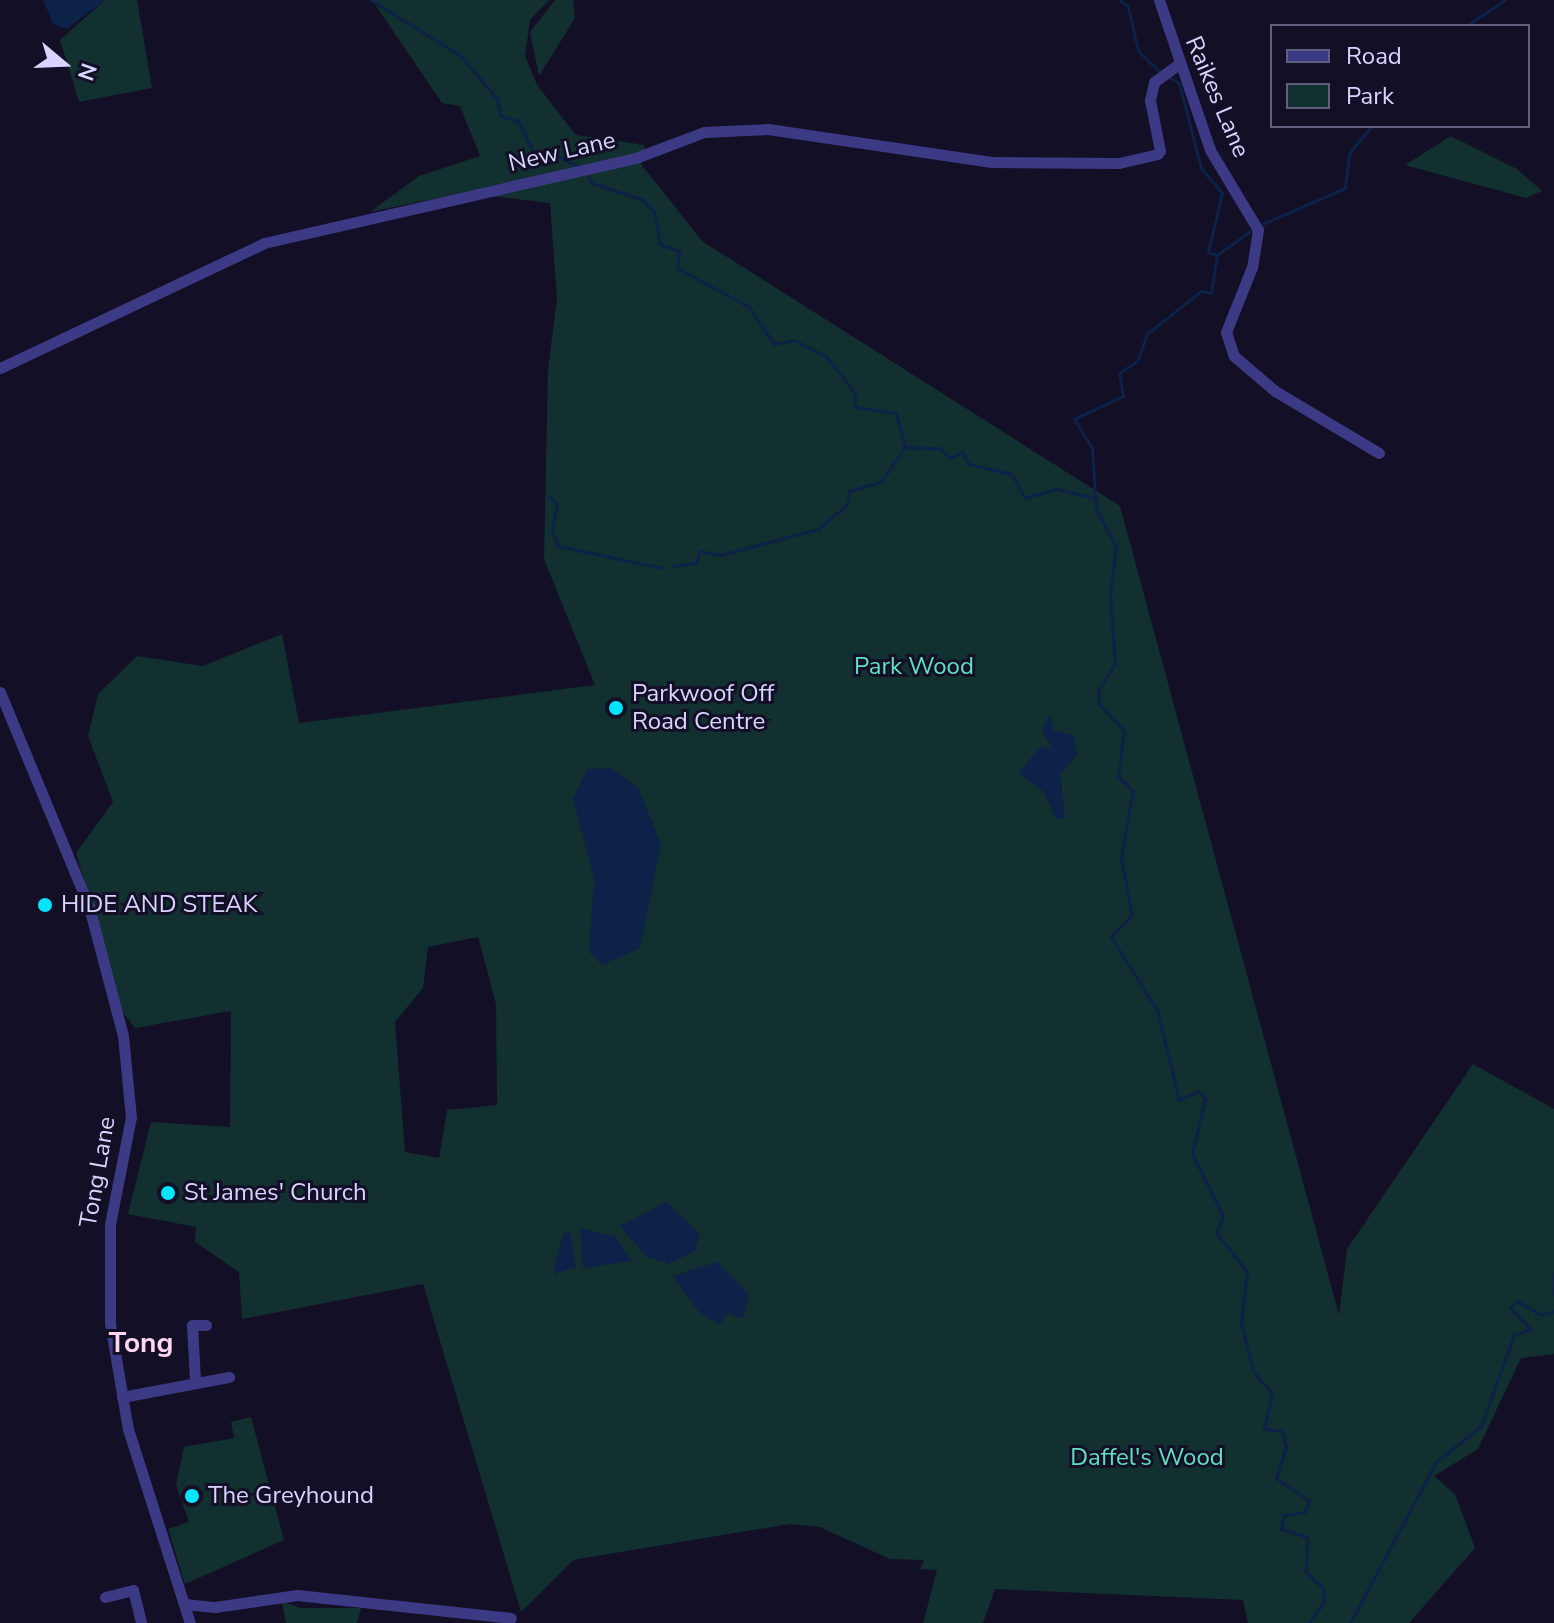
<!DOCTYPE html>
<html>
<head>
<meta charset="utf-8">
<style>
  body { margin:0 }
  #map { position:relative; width:1554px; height:1623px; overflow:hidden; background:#130f26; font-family:"Nunito Sans",sans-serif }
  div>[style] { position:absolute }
  .green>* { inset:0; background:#12302f }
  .water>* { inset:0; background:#0c2248 }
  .stream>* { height:3px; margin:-1.5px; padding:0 1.5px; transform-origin:1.5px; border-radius:1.5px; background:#0c2248 }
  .minor>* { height:11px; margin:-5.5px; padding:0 5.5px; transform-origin:5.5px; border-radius:5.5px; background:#3d3a85 }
  .dots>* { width:22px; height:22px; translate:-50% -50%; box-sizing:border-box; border:4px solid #130f26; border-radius:50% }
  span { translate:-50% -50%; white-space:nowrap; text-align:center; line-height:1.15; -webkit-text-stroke:6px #130f26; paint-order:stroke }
  .street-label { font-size:24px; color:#d9d4ff }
  .park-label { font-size:24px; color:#5fe0c0 }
  .poi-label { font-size:24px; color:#d9d4ff }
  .left { translate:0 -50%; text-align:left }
  .quarter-label { font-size:28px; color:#ffd6f0; font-weight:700 }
  .legend { position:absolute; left:1270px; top:24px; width:260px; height:104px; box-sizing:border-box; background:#130f26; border:2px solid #625e7d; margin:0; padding:10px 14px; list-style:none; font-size:24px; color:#d9d4ff }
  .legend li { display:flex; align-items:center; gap:16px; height:40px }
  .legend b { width:40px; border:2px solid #625e7d }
  .north { position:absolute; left:24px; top:24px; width:80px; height:80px; -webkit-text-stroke:6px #130f26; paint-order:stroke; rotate:109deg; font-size:22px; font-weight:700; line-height:32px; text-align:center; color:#d9d4ff }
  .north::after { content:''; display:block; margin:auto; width:28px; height:36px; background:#d9d4ff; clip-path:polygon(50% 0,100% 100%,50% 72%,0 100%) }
</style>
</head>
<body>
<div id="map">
  <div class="green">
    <i style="clip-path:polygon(105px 0,137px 0,152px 88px,79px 102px,60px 40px)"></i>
    <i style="clip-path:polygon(evenodd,372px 0,549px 0,530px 20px,525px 56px,537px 85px,576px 135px,645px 145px,641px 164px,702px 241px,1120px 506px,1339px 1315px,1347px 1249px,1473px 1064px,1554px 1109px,1554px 1354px,1521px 1358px,1478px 1449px,1434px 1476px,1455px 1494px,1475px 1548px,1409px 1623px,1248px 1623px,1243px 1600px,995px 1589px,983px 1623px,923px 1623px,937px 1570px,920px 1569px,924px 1560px,890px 1559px,820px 1527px,790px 1524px,573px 1560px,521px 1612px,423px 1284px,242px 1319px,239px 1272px,195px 1242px,196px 1227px,128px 1214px,151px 1122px,230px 1127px,231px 1011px,135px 1028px,121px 1010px,76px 853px,113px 802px,88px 736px,98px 694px,137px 656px,203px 666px,282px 634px,299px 723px,595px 685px,544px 559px,548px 369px,557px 299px,550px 203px,490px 196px,487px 188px,370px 212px,419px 176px,480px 156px,460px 106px,442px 103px,372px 0,478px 937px,496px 1004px,497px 1105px,447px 1110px,439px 1158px,405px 1152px,395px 1022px,423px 988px,428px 947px,478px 937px)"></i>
    <i style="clip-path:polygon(555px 0,573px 0,575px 18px,539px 76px,530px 32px)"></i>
    <i style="clip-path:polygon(1451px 136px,1517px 169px,1542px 191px,1526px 198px,1405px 165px)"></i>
    <i style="clip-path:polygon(251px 1417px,284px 1540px,185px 1584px,168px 1529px,189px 1522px,176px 1485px,184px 1447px,234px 1438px,231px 1422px)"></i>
    <i style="clip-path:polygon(282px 1601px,300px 1608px,361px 1608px,357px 1623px,286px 1623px)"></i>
  </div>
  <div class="water">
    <i style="clip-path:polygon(43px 0,105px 0,67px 29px,53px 24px)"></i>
    <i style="clip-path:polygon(1050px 713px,1053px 730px,1074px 736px,1077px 755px,1060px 774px,1065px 819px,1056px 819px,1044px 792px,1019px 773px,1040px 747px,1052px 749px,1042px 731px)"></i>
    <i style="clip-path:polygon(612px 768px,639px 789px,661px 844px,640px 948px,602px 965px,589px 952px,594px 879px,573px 799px,587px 769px)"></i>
    <i style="clip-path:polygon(666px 1202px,700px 1234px,695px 1251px,669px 1264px,647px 1257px,620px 1226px)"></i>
    <i style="clip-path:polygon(580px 1228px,615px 1236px,632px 1261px,583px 1268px)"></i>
    <i style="clip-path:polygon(570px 1230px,576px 1267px,553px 1274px,563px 1234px)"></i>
    <i style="clip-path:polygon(717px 1262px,749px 1294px,743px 1319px,728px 1313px,720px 1325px,699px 1312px,673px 1276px)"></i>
  </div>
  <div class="stream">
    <i style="left:371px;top:0;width:106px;rotate:31.9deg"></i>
    <i style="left:461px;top:56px;width:56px;rotate:50.1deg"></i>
    <i style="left:497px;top:99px;width:17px;rotate:77deg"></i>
    <i style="left:501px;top:116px;width:18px;rotate:16deg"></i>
    <i style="left:518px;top:121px;width:37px;rotate:64deg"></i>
    <i style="left:534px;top:154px;width:16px;rotate:-7deg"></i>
    <i style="left:550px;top:152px;width:36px;rotate:27deg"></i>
    <i style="left:1120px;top:0;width:11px;rotate:41deg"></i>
    <i style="left:1128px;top:7px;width:45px;rotate:77.2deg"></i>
    <i style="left:1138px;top:51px;width:30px;rotate:44deg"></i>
    <i style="left:1466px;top:26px;width:47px;rotate:-33.7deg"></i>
    <i style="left:1167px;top:76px;width:14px;rotate:30deg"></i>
    <i style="left:1179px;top:83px;width:88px;rotate:75.5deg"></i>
    <i style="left:1201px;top:168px;width:33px;rotate:50deg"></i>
    <i style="left:1222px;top:193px;width:61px;rotate:103.3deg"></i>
    <i style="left:1208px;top:252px;width:9px;rotate:18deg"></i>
    <i style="left:587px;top:174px;width:10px;rotate:61deg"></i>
    <i style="left:592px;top:183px;width:54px;rotate:18.4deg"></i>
    <i style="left:643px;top:200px;width:16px;rotate:47deg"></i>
    <i style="left:654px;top:212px;width:33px;rotate:79deg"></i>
    <i style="left:660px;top:244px;width:20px;rotate:20deg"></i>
    <i style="left:679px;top:251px;width:17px;rotate:97deg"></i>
    <i style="left:677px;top:268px;width:82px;rotate:28.4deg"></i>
    <i style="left:749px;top:307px;width:45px;rotate:56deg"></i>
    <i style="left:774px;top:344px;width:20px;rotate:-11deg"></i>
    <i style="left:794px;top:340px;width:37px;rotate:27deg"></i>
    <i style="left:827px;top:357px;width:46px;rotate:52.1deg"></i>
    <i style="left:855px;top:393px;width:14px;rotate:90deg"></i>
    <i style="left:855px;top:407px;width:41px;rotate:8.3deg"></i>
    <i style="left:896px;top:413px;width:35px;rotate:75deg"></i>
    <i style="left:905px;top:447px;width:35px;rotate:2deg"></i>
    <i style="left:940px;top:448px;width:14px;rotate:45deg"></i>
    <i style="left:950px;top:458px;width:13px;rotate:-27deg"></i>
    <i style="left:962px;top:452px;width:14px;rotate:60deg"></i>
    <i style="left:969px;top:464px;width:44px;rotate:13.1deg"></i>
    <i style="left:1012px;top:474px;width:27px;rotate:62deg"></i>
    <i style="left:1025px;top:498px;width:32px;rotate:-16deg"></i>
    <i style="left:1056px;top:489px;width:37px;rotate:13deg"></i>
    <i style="left:1260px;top:225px;width:93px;rotate:-23.5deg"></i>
    <i style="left:1345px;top:188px;width:35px;rotate:-83deg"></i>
    <i style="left:1349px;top:153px;width:35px;rotate:-50deg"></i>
    <i style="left:1253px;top:229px;width:44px;rotate:144.2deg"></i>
    <i style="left:1217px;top:255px;width:38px;rotate:99deg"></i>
    <i style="left:1211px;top:293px;width:10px;rotate:-169deg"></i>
    <i style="left:1201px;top:291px;width:69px;rotate:141.5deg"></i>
    <i style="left:1147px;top:334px;width:29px;rotate:110deg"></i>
    <i style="left:1137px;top:361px;width:22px;rotate:146deg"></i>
    <i style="left:1119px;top:373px;width:23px;rotate:80deg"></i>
    <i style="left:1123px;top:396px;width:54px;rotate:154.9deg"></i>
    <i style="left:1074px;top:419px;width:34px;rotate:58deg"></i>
    <i style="left:1092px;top:448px;width:60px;rotate:86.2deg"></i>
    <i style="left:1096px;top:508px;width:44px;rotate:62.9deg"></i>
    <i style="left:1116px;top:547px;width:46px;rotate:97.4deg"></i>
    <i style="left:1110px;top:593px;width:70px;rotate:85.9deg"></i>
    <i style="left:1115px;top:663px;width:33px;rotate:121deg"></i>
    <i style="left:1098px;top:691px;width:13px;rotate:86deg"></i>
    <i style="left:1099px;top:704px;width:37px;rotate:47deg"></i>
    <i style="left:1124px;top:731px;width:46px;rotate:97.4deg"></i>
    <i style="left:1118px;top:777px;width:20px;rotate:41deg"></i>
    <i style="left:1133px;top:790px;width:70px;rotate:99.9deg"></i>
    <i style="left:1121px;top:859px;width:57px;rotate:78.9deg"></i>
    <i style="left:1132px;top:915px;width:30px;rotate:134deg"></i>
    <i style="left:1111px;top:937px;width:86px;rotate:57.8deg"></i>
    <i style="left:1157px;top:1010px;width:93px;rotate:76.3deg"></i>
    <i style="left:1179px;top:1100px;width:21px;rotate:-25deg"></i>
    <i style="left:1198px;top:1091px;width:11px;rotate:49deg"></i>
    <i style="left:1205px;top:1099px;width:56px;rotate:103.5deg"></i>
    <i style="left:1192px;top:1153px;width:70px;rotate:63.8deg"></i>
    <i style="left:1223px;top:1216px;width:18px;rotate:112deg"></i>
    <i style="left:1216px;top:1233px;width:49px;rotate:50.8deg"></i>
    <i style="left:1247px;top:1271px;width:52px;rotate:96.6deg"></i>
    <i style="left:1241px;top:1323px;width:49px;rotate:76deg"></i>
    <i style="left:1253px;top:1371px;width:30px;rotate:50deg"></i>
    <i style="left:1272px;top:1394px;width:36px;rotate:103deg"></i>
    <i style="left:1264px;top:1429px;width:18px;rotate:6deg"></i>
    <i style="left:1282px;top:1431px;width:16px;rotate:76deg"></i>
    <i style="left:1286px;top:1447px;width:33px;rotate:108deg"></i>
    <i style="left:1276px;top:1478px;width:40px;rotate:34.9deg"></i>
    <i style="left:1309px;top:1501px;width:12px;rotate:110deg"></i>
    <i style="left:1305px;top:1512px;width:21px;rotate:172deg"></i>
    <i style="left:1284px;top:1515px;width:14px;rotate:102deg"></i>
    <i style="left:1281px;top:1529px;width:27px;rotate:17deg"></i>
    <i style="left:1307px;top:1537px;width:35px;rotate:92deg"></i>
    <i style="left:1306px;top:1572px;width:23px;rotate:43deg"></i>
    <i style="left:1323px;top:1588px;width:14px;rotate:86deg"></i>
    <i style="left:1324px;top:1602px;width:26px;rotate:126deg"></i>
    <i style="left:548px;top:496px;width:12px;rotate:42deg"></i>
    <i style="left:557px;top:504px;width:26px;rotate:101deg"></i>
    <i style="left:552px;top:530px;width:17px;rotate:69deg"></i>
    <i style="left:558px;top:546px;width:106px;rotate:11.9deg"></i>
    <i style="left:674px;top:566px;width:22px;rotate:-8deg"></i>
    <i style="left:696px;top:563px;width:13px;rotate:-72deg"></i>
    <i style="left:700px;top:551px;width:21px;rotate:11deg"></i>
    <i style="left:721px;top:555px;width:100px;rotate:-15deg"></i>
    <i style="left:818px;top:529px;width:38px;rotate:-40deg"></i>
    <i style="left:847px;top:505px;width:14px;rotate:-82deg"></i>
    <i style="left:849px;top:491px;width:33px;rotate:-16deg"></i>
    <i style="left:881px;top:482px;width:41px;rotate:-55.9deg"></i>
    <i style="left:1554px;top:1273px;width:21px;rotate:90deg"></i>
    <i style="left:1350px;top:1623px;width:183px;rotate:-61.9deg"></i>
    <i style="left:1436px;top:1462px;width:58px;rotate:-38.7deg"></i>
    <i style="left:1481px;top:1426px;width:97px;rotate:-70.1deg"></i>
    <i style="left:1514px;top:1335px;width:18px;rotate:-19deg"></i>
    <i style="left:1531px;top:1329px;width:30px;rotate:-135deg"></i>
    <i style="left:1510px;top:1308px;width:10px;rotate:-45deg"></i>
    <i style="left:1517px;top:1301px;width:28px;rotate:30deg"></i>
    <i style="left:1541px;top:1315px;width:14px;rotate:-17deg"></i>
  </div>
  <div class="minor">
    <i style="left:1159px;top:0;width:158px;rotate:71.2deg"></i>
    <i style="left:1210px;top:150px;width:93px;rotate:59deg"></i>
    <i style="left:1258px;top:230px;width:37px;rotate:99deg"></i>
    <i style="left:1252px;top:267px;width:70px;rotate:111.8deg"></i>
    <i style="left:1226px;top:332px;width:25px;rotate:72deg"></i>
    <i style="left:1234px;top:356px;width:54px;rotate:40.5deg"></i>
    <i style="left:1275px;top:391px;width:121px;rotate:30.8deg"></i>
    <i style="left:1160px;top:151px;width:52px;rotate:-101.1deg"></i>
    <i style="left:1150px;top:100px;width:18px;rotate:-77deg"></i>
    <i style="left:1154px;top:82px;width:31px;rotate:-36deg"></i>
    <i style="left:0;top:368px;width:292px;rotate:-25.3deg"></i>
    <i style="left:264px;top:243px;width:384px;rotate:-12.9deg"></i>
    <i style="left:638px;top:157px;width:71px;rotate:-20.7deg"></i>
    <i style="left:704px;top:132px;width:64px;rotate:-2.7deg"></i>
    <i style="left:768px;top:129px;width:226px;rotate:8.4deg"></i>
    <i style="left:992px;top:162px;width:127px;rotate:0.5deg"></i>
    <i style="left:1119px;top:163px;width:40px;rotate:-13deg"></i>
    <i style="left:0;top:692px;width:233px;rotate:67.5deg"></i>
    <i style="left:89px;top:907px;width:133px;rotate:75.2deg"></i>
    <i style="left:123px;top:1036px;width:81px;rotate:84.4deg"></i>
    <i style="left:131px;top:1117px;width:109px;rotate:101.1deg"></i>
    <i style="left:110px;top:1224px;width:99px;rotate:90deg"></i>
    <i style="left:110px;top:1323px;width:108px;rotate:80.4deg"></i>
    <i style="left:128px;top:1429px;width:204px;rotate:72.3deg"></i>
    <i style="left:195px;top:1380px;width:55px;rotate:-93.1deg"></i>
    <i style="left:192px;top:1325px;width:14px"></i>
    <i style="left:122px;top:1397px;width:109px;rotate:-10.6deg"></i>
    <i style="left:105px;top:1597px;width:29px;rotate:-14deg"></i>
    <i style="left:133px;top:1590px;width:34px;rotate:76deg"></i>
    <i style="left:185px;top:1604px;width:30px;rotate:6deg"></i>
    <i style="left:215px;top:1607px;width:83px;rotate:-8.3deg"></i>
    <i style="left:297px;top:1595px;width:215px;rotate:6.1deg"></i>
  </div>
  <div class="dots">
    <i style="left:616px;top:708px;background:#00e5ff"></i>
    <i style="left:45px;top:905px;background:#00e5ff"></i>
    <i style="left:168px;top:1193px;background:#00e5ff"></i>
    <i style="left:192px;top:1496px;background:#00e5ff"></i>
  </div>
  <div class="street-label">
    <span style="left:1217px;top:97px;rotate:67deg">Raikes Lane</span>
    <span style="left:562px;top:152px;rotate:-13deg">New Lane</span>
    <span style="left:98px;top:1172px;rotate:-80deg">Tong Lane</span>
  </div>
  <div class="park-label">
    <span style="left:914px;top:667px">Park Wood</span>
    <span style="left:1147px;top:1458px">Daffel's Wood</span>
  </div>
  <div class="poi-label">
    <span class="left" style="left:632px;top:708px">Parkwoof Off<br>Road Centre</span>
    <span class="left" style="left:61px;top:905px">HIDE AND STEAK</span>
    <span class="left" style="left:184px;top:1193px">St James' Church</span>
    <span class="left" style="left:208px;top:1496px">The Greyhound</span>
  </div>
  <div class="quarter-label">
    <span style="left:141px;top:1343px">Tong</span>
  </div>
  <ul class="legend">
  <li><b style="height:10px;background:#3d3a85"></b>Road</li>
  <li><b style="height:22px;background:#12302f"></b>Park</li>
  </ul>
  <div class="north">N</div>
</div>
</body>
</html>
